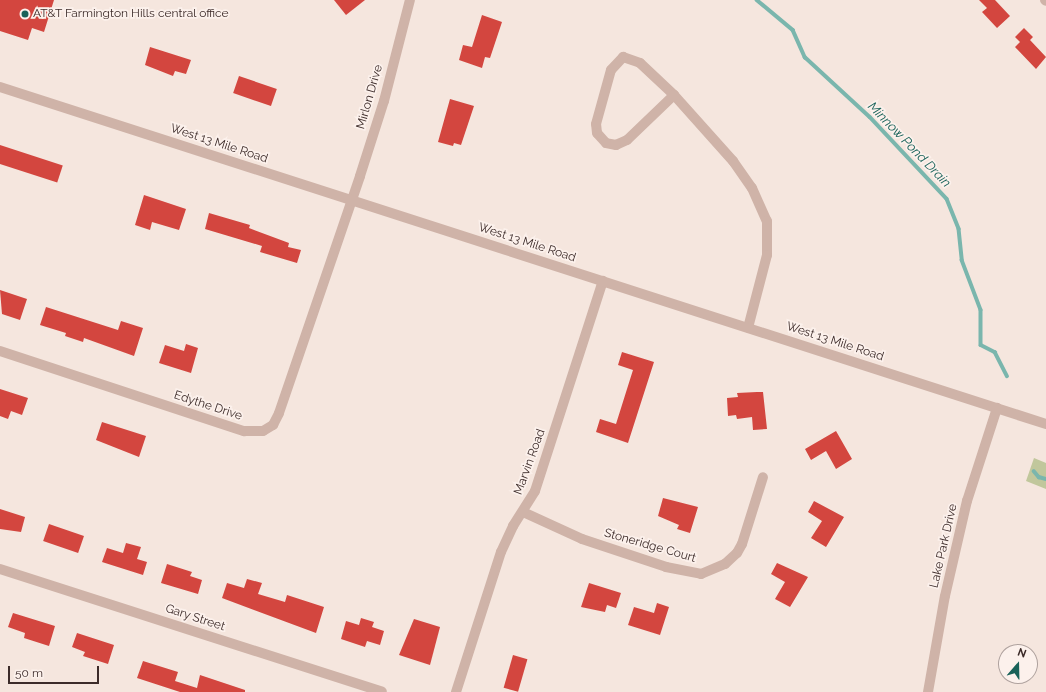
<!DOCTYPE html>
<html>
<head>
<meta charset="utf-8">
<style>
  body { margin:0 }
  #map { position:relative; width:1046px; height:692px; overflow:hidden; background:#f5e6de; font-family:Raleway,sans-serif }
  div>[style] { position:absolute }
  .green>* { inset:0; background:#c1c79c }
  .stream>* { height:3.5px; margin:-1.75px; padding:0 1.75px; transform-origin:1.75px; border-radius:1.75px; background:#7ab6ad }
  .building>* { inset:0; background:#d3463f; transform-origin:0 0 }
  .minor>* { height:10px; margin:-5px; padding:0 5px; transform-origin:5px; border-radius:5px; background:#cfb3a8 }
  .tertiary>* { height:10px; margin:-5px; padding:0 5px; transform-origin:5px; border-radius:5px; background:#cfb3a8 }
  .dots>* { width:11px; height:11px; translate:-50% -50%; box-sizing:border-box; border:2px solid #fcf1ec; border-radius:50% }
  span { translate:-50% -50%; white-space:nowrap; text-align:center; line-height:1.15; -webkit-text-stroke:3.5px #fcf1ec; paint-order:stroke }
  .poi-label { font-size:12px; color:#3c2b29 }
  .left { translate:0 -50%; text-align:left }
  .street-label { font-size:12px; color:#3c2b29 }
  .water-label { font-size:13px; color:#196259; font-style:italic }
  .north { position:absolute; left:998px; top:644px; width:40px; height:40px; box-sizing:border-box; background:#fcf1ec; border:1px solid #afa29e; border-radius:50%; rotate:20deg; font-size:11px; font-weight:700; line-height:16px; text-align:center; color:#3c2b29 }
  .north::after { content:''; display:block; margin:auto; width:14px; height:18px; background:#196259; clip-path:polygon(50% 0,100% 100%,50% 72%,0 100%) }
  .scale { position:absolute; left:8px; top:666px; width:91px; height:18px; box-sizing:border-box; border:2px solid #3c2b29; border-top:0; padding-left:5px; font-size:12px; line-height:14px; white-space:nowrap; color:#3c2b29; -webkit-text-stroke:3px #fcf1ec; paint-order:stroke }
</style>
</head>
<body>
<div id="map">
  <div class="green">
    <i style="clip-path:polygon(1034px 458px,1046px 463px,1046px 489px,1026px 481px)"></i>
  </div>
  <div class="stream">
    <i style="left:757px;top:0;width:47px;rotate:39.8deg"></i>
    <i style="left:793px;top:30px;width:30px;rotate:66deg"></i>
    <i style="left:805px;top:57px;width:88px;rotate:42.7deg"></i>
    <i style="left:870px;top:117px;width:112px;rotate:46.8deg"></i>
    <i style="left:947px;top:199px;width:32px;rotate:68deg"></i>
    <i style="left:959px;top:229px;width:31px;rotate:84deg"></i>
    <i style="left:962px;top:260px;width:53px;rotate:69.2deg"></i>
    <i style="left:981px;top:310px;width:35px;rotate:90deg"></i>
    <i style="left:981px;top:345px;width:16px;rotate:27deg"></i>
    <i style="left:995px;top:352px;width:27px;rotate:63deg"></i>
    <i style="left:1034px;top:471px;width:8px;rotate:50deg"></i>
    <i style="left:1039px;top:477px;width:7px;rotate:16deg"></i>
  </div>
  <div class="building">
    <i style="clip-path:polygon(0 0,54px 0,44px 32px,32px 28px,28px 40px,0 31px)"></i>
    <i style="clip-path:polygon(334px 0,365px 0,346px 15px)"></i>
    <i style="clip-path:polygon(979px 0,995px 0,1010px 16px,997px 28px,982px 12px,987px 8px)"></i>
    <i style="clip-path:polygon(482px 15px,502px 22px,490px 58px,485px 57px,482px 68px,459px 60px,463px 45px,472px 47px)"></i>
    <i style="clip-path:polygon(1024px 28px,1033px 37px,1030px 40px,1046px 57px,1036px 69px,1015px 47px,1020px 42px,1015px 37px)"></i>
    <i style="clip-path:polygon(150px 47px,191px 60px,186px 74px,175px 71px,173px 76px,145px 65px)"></i>
    <i style="left:239px;top:76px;width:40px;height:18px;rotate:19deg"></i>
    <i style="clip-path:polygon(450px 99px,474px 106px,461px 145px,454px 143px,453px 146px,438px 142px)"></i>
    <i style="left:0;top:145px;width:66px;height:18px;rotate:18deg"></i>
    <i style="clip-path:polygon(144px 195px,186px 209px,179px 230px,152px 222px,150px 230px,135px 225px)"></i>
    <i style="clip-path:polygon(209px 213px,250px 225px,249px 228px,289px 243px,288px 247px,301px 250px,297px 263px,260px 252px,262px 246px,205px 229px)"></i>
    <i style="clip-path:polygon(0 290px,27px 299px,20px 320px,2px 314px)"></i>
    <i style="clip-path:polygon(46px 307px,118px 330px,121px 321px,143px 328px,134px 356px,84px 338px,83px 342px,65px 336px,66px 333px,40px 325px)"></i>
    <i style="clip-path:polygon(186px 344px,198px 348px,191px 373px,159px 363px,165px 345px,184px 351px)"></i>
    <i style="clip-path:polygon(622px 352px,654px 362px,628px 443px,596px 432px,600px 419px,616px 424px,627px 389px,633px 370px,618px 365px)"></i>
    <i style="clip-path:polygon(0 389px,28px 398px,22px 415px,11px 411px,8px 419px,0 416px)"></i>
    <i style="clip-path:polygon(757px 392px,763px 392px,767px 429px,753px 430px,752px 417px,737px 419px,736px 415px,728px 416px,727px 398px,738px 397px,737px 393px)"></i>
    <i style="clip-path:polygon(102px 422px,146px 436px,139px 457px,96px 440px)"></i>
    <i style="clip-path:polygon(836px 431px,852px 459px,836px 469px,826px 451px,811px 460px,805px 449px)"></i>
    <i style="clip-path:polygon(663px 498px,698px 507px,690px 533px,677px 529px,679px 525px,658px 516px)"></i>
    <i style="clip-path:polygon(814px 501px,844px 517px,826px 547px,811px 538px,822px 521px,808px 512px)"></i>
    <i style="clip-path:polygon(0 509px,25px 517px,21px 532px,0 529px)"></i>
    <i style="left:49px;top:524px;width:37px;height:18px;rotate:19deg"></i>
    <i style="clip-path:polygon(126px 543px,141px 547px,137px 559px,147px 562px,143px 575px,102px 562px,107px 548px,123px 553px)"></i>
    <i style="clip-path:polygon(777px 563px,808px 577px,790px 607px,775px 599px,785px 582px,771px 574px)"></i>
    <i style="clip-path:polygon(167px 564px,192px 572px,190px 576px,202px 580px,198px 594px,161px 583px)"></i>
    <i style="clip-path:polygon(247px 579px,262px 583px,258px 594px,285px 602px,287px 595px,324px 607px,316px 633px,222px 598px,227px 583px,244px 588px)"></i>
    <i style="clip-path:polygon(589px 583px,621px 593px,616px 608px,607px 605px,605px 612px,581px 607px)"></i>
    <i style="clip-path:polygon(657px 603px,669px 607px,660px 635px,628px 625px,634px 607px,654px 613px)"></i>
    <i style="clip-path:polygon(13px 613px,55px 626px,49px 646px,24px 638px,25px 633px,8px 627px)"></i>
    <i style="clip-path:polygon(361px 618px,374px 622px,372px 627px,384px 631px,380px 645px,367px 641px,365px 647px,341px 639px,346px 621px,359px 625px)"></i>
    <i style="clip-path:polygon(414px 619px,440px 627px,430px 665px,399px 655px)"></i>
    <i style="clip-path:polygon(77px 633px,114px 645px,108px 664px,83px 656px,85px 652px,72px 647px)"></i>
    <i style="left:513px;top:655px;width:15px;height:34px;rotate:16deg"></i>
    <i style="clip-path:polygon(143px 661px,178px 672px,175px 681px,197px 688px,200px 675px,245px 690px,245px 692px,180px 692px,137px 678px)"></i>
  </div>
  <div class="minor">
    <i style="left:1045px;top:0;width:1px;rotate:45deg"></i>
    <i style="left:623px;top:57px;width:18px;rotate:19deg"></i>
    <i style="left:640px;top:63px;width:47px;rotate:43.3deg"></i>
    <i style="left:674px;top:95px;width:65px;rotate:136.2deg"></i>
    <i style="left:627px;top:140px;width:12px;rotate:156deg"></i>
    <i style="left:616px;top:145px;width:10px;rotate:-169deg"></i>
    <i style="left:606px;top:143px;width:13px;rotate:-132deg"></i>
    <i style="left:597px;top:133px;width:9px;rotate:-96deg"></i>
    <i style="left:596px;top:124px;width:56px;rotate:-74.5deg"></i>
    <i style="left:611px;top:70px;width:18px;rotate:-47deg"></i>
    <i style="left:674px;top:95px;width:89px;rotate:48.2deg"></i>
    <i style="left:733px;top:161px;width:33px;rotate:55deg"></i>
    <i style="left:752px;top:188px;width:36px;rotate:66deg"></i>
    <i style="left:767px;top:221px;width:34px;rotate:90deg"></i>
    <i style="left:767px;top:255px;width:75px;rotate:104.6deg"></i>
    <i style="left:0;top:351px;width:257px;rotate:18.2deg"></i>
    <i style="left:244px;top:431px;width:19px"></i>
    <i style="left:263px;top:431px;width:12px;rotate:-31deg"></i>
    <i style="left:273px;top:425px;width:13px;rotate:-63deg"></i>
    <i style="left:279px;top:413px;width:250px;rotate:-71.1deg"></i>
    <i style="left:360px;top:176px;width:79px;rotate:-72.3deg"></i>
    <i style="left:384px;top:101px;width:104px;rotate:-75.6deg"></i>
    <i style="left:523px;top:512px;width:65px;rotate:24.6deg"></i>
    <i style="left:582px;top:539px;width:89px;rotate:18.4deg"></i>
    <i style="left:666px;top:567px;width:36px;rotate:11deg"></i>
    <i style="left:701px;top:574px;width:26px;rotate:-23deg"></i>
    <i style="left:725px;top:564px;width:16px;rotate:-43deg"></i>
    <i style="left:737px;top:553px;width:10px;rotate:-61deg"></i>
    <i style="left:742px;top:544px;width:70px;rotate:-72.6deg"></i>
    <i style="left:0;top:569px;width:401px;rotate:17.8deg"></i>
    <i style="left:456px;top:692px;width:147px;rotate:-72.2deg"></i>
    <i style="left:501px;top:552px;width:29px;rotate:-65deg"></i>
    <i style="left:513px;top:526px;width:41px;rotate:-57.8deg"></i>
    <i style="left:535px;top:491px;width:221px;rotate:-72.1deg"></i>
    <i style="left:928px;top:692px;width:97px;rotate:-80deg"></i>
    <i style="left:945px;top:596px;width:98px;rotate:-77deg"></i>
    <i style="left:967px;top:501px;width:98px;rotate:-72.1deg"></i>
  </div>
  <div class="tertiary">
    <i style="left:0;top:87px;width:1099px;rotate:17.86deg"></i>
  </div>
  <div class="dots">
    <i style="left:25px;top:14px;background:#196259"></i>
  </div>
  <div class="poi-label">
    <span class="left" style="left:33px;top:14px">AT&amp;T Farmington Hills central office</span>
  </div>
  <div class="street-label">
    <span style="left:370px;top:97px;rotate:-74deg">Mirlon Drive</span>
    <span style="left:219px;top:144px;rotate:18deg">West 13 Mile Road</span>
    <span style="left:527px;top:243px;rotate:18deg">West 13 Mile Road</span>
    <span style="left:835px;top:342px;rotate:18deg">West 13 Mile Road</span>
    <span style="left:208px;top:406px;rotate:18deg">Edythe Drive</span>
    <span style="left:530px;top:462px;rotate:-70deg">Marvin Road</span>
    <span style="left:650px;top:546px;rotate:16deg">Stoneridge Court</span>
    <span style="left:944px;top:546px;rotate:-77deg">Lake Park Drive</span>
    <span style="left:195px;top:618px;rotate:18deg">Gary Street</span>
  </div>
  <div class="water-label">
    <span style="left:909px;top:145px;rotate:46deg">Minnow Pond Drain</span>
  </div>
  <div class="north">N</div>
  <div class="scale">50 m</div>
</div>
</body>
</html>
